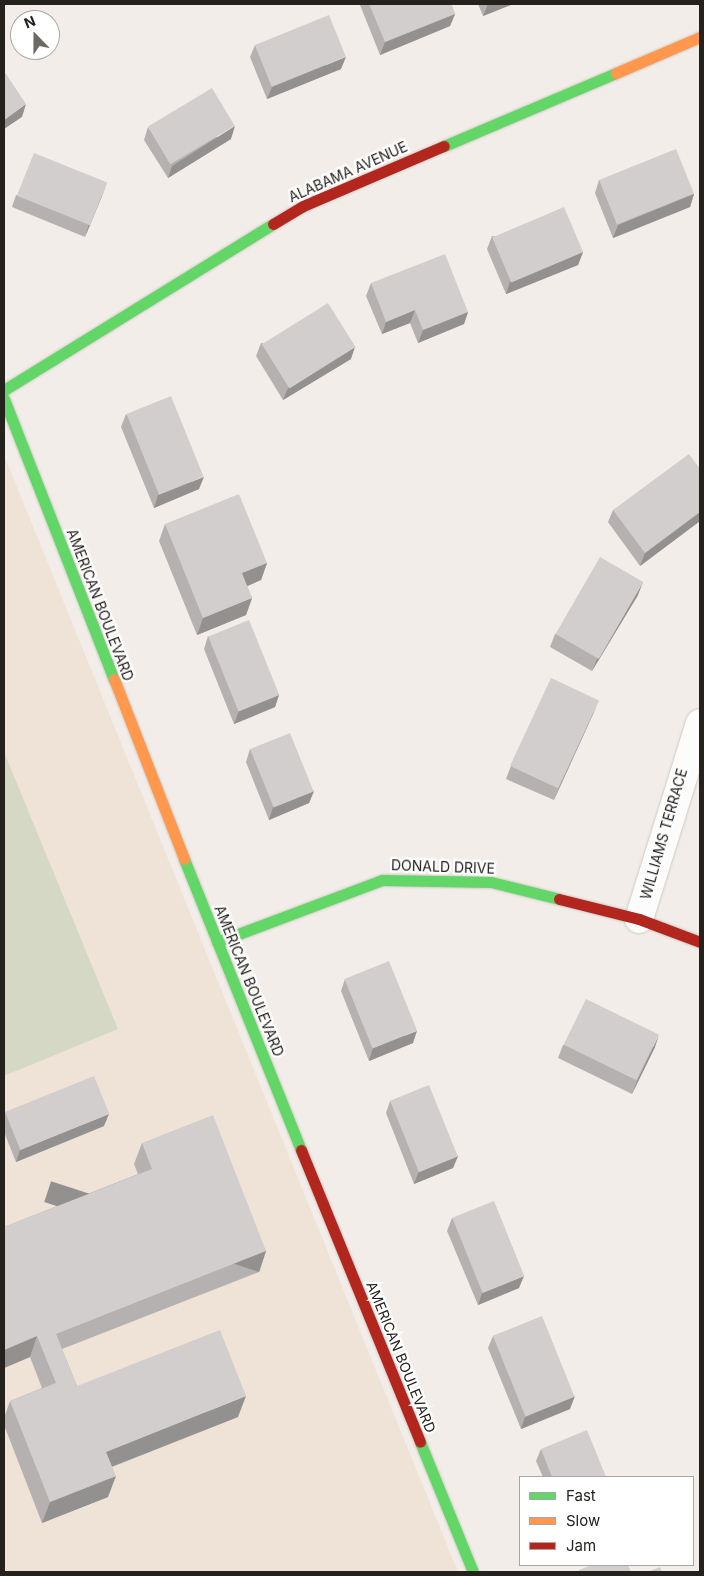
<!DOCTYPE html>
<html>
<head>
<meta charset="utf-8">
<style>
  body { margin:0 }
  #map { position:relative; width:704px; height:1576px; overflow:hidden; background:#f2ede8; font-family:Inter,sans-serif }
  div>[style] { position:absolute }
  .built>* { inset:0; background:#efe3d8 }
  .green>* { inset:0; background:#d5d8c4 }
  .roads { filter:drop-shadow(0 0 1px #cecac5) drop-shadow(0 0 1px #cecac5) }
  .street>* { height:28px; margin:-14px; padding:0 14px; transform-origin:14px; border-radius:14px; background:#fdfcfc }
  .fast>* { height:11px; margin:-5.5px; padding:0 5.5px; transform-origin:5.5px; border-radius:5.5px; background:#63d668 }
  .slow>* { height:11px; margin:-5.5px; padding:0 5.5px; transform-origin:5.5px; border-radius:5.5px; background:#ff974d }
  .jam>* { height:11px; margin:-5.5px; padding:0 5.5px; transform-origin:5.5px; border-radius:5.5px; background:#b3261e }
  .wall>* { inset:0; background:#b5b1b1 }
  .shaded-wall>* { inset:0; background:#939090; transform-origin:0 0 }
  .building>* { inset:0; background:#d2cece; transform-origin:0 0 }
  span { translate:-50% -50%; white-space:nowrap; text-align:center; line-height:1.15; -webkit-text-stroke:4.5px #fff; paint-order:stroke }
  .street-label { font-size:14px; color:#25221e }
  .frame { position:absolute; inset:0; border:5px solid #25221e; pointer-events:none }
  .legend { position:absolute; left:519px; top:1476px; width:175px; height:90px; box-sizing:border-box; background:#fff; border:1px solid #a8a7a5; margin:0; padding:6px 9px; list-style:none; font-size:15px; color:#25221e }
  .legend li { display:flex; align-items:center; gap:10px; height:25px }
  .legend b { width:25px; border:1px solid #a8a7a5 }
  .north { position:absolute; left:10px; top:10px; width:50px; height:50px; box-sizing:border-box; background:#fff; border:1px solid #a8a7a5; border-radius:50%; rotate:338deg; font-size:14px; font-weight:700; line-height:20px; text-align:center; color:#25221e }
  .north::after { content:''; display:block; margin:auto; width:18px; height:22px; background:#6d6965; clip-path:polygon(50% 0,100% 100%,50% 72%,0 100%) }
</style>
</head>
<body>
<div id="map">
  <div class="built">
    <i style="clip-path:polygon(4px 455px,458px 1572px,4px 1572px)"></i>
  </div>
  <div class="green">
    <i style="clip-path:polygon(4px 752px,118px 1029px,4px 1076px)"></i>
  </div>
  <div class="roads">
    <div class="street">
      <i style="left:639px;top:919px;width:205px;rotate:-72.7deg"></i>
    </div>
    <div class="fast">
      <i style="left:444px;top:146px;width:187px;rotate:-23deg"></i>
      <i style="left:4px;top:390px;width:316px;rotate:-31.7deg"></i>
      <i style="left:4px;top:399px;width:301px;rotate:68.6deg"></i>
      <i style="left:184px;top:859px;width:314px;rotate:68.1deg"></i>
      <i style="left:217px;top:942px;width:176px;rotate:-20.6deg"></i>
      <i style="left:382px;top:880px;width:109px;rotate:1.1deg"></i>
      <i style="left:491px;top:882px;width:70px;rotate:14deg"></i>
      <i style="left:420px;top:1442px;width:140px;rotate:67.8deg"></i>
    </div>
    <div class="slow">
      <i style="left:616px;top:73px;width:91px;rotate:-23.2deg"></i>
      <i style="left:114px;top:679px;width:193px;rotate:68.7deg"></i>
    </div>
    <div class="jam">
      <i style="left:273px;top:224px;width:35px;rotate:-31deg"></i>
      <i style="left:303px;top:206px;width:153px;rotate:-23.1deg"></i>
      <i style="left:559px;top:899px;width:82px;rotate:14deg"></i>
      <i style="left:639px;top:919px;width:65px;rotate:20.7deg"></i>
      <i style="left:301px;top:1150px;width:315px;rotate:67.8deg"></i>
    </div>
  </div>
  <div class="wall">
    <i style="clip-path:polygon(360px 4px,451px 4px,455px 14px,450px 26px,380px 55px,360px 5px)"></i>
    <i style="clip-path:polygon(478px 4px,513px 4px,483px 16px)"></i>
    <i style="clip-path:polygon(255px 45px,341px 69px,267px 99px,250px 57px)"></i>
    <i style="clip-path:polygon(148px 127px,231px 139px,168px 178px,144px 140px)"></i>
    <i style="clip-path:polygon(599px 180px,694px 194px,690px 207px,613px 238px,595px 193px)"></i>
    <i style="clip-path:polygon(16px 195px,102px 196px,85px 237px,12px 207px)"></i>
    <i style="clip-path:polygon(492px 236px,583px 252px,578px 265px,506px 294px,487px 249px)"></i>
    <i style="clip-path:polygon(371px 283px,468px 312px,464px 324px,418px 343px,410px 323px,382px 334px,366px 296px)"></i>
    <i style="clip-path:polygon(261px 343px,351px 359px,283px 400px,256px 356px)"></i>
    <i style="clip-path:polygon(126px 414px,199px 489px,154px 508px,121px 427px)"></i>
    <i style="clip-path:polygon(700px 469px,700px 521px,640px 566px,608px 522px,613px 510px)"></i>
    <i style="clip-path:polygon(165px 524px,267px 563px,261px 580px,247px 586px,252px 598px,246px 615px,197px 635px,159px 541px)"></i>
    <i style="clip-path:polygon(638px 595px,592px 671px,550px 647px,555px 634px)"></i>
    <i style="clip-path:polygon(208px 636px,279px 695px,275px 707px,234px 724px,204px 649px)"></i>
    <i style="clip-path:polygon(594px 712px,554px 800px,506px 779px,511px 766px)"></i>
    <i style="clip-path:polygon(250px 749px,314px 791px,309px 803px,269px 820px,246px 762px)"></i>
    <i style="clip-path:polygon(345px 979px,413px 1043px,369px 1061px,341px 991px)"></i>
    <i style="clip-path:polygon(563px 1045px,655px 1047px,632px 1094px,558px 1058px)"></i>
    <i style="clip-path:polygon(390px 1101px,458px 1156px,453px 1168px,414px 1184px,386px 1113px)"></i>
    <i style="clip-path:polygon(5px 1112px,104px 1126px,16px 1162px,4px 1132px,4px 1115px)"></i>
    <i style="clip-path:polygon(142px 1143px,266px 1251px,259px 1272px,62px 1349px,77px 1386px,238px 1417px,112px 1467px,108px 1497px,42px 1523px,4px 1425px,4px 1418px,10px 1401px,42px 1388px,30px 1357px,4px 1368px,4px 1227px,138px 1174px,134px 1164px)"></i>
    <i style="clip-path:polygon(452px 1218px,519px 1288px,478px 1305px,447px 1231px)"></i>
    <i style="clip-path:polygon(493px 1336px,570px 1409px,521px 1429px,488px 1348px)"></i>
    <i style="clip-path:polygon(541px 1449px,606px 1477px,543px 1477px,536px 1461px)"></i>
  </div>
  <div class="shaded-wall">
    <i style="clip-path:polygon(488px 4px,513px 4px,483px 16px)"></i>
    <i style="clip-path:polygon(455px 14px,450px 26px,380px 55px,385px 42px)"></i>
    <i style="clip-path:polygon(346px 57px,341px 69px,267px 99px,272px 87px)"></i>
    <i style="clip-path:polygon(26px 104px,22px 117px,4px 129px,4px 120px)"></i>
    <i style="clip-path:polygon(235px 126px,231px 139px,168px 178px,172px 166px)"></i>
    <i style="clip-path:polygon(107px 183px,102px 196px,85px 237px,89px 224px)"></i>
    <i style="clip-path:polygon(694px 194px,690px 207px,613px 238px,618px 225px)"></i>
    <i style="clip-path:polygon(583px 252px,578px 265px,506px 294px,510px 282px)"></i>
    <i style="clip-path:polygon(415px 310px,410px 323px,382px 334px,386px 322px)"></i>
    <i style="clip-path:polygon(468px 312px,464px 324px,418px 343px,423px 330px)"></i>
    <i style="clip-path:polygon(355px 347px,351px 359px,283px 400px,288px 388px)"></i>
    <i style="clip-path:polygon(204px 477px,199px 489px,154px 508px,158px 495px)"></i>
    <i style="clip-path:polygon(700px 512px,700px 521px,640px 566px,645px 553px)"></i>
    <i style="clip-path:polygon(267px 563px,261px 580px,236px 591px,242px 573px)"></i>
    <i style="clip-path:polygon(643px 582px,638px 595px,592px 671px,597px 659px)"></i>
    <i style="clip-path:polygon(252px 598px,246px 615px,197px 635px,203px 618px)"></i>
    <i style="clip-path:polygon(279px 695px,275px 707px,234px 724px,239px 711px)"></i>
    <i style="clip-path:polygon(599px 700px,594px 712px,554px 800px,559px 788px)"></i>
    <i style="clip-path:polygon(314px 791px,309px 803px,269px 820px,273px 807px)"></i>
    <i style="clip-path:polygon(417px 1031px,413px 1043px,369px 1061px,373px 1048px)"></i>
    <i style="clip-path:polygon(659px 1035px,655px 1047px,632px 1094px,637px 1081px)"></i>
    <i style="clip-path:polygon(109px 1114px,104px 1126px,16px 1162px,20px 1150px)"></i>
    <i style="clip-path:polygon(458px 1156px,453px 1168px,414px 1184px,419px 1171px)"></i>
    <i style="left:266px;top:1251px;width:22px;height:226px;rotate:108deg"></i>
    <i style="clip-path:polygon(524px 1276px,519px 1288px,478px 1305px,482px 1293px)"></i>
    <i style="clip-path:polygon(37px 1336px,30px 1357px,4px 1368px,4px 1350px)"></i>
    <i style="clip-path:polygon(246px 1396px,238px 1417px,98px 1472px,106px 1452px)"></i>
    <i style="clip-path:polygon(575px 1396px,570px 1409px,521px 1429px,525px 1417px)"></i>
    <i style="clip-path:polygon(116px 1476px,108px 1497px,42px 1523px,50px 1502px)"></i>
  </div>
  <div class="building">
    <i style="clip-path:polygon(369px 4px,451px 4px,455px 14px,385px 42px)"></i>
    <i style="left:329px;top:15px;width:45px;height:80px;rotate:68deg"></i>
    <i style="clip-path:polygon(4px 71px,26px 104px,4px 120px)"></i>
    <i style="left:212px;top:88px;width:44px;height:75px;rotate:59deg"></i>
    <i style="left:676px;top:149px;width:48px;height:83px;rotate:68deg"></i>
    <i style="left:34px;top:153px;width:79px;height:46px;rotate:22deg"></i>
    <i style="left:564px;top:207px;width:49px;height:78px;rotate:67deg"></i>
    <i style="clip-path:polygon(445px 254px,468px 312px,423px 330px,415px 310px,386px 322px,371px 283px)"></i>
    <i style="left:328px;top:303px;width:52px;height:78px;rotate:58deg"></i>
    <i style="left:171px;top:396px;width:87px;height:48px;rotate:68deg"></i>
    <i style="clip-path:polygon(689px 454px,700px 469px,700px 512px,645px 553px,613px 510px)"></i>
    <i style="clip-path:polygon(239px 494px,267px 563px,242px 573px,252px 598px,203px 618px,165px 524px)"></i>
    <i style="left:600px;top:557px;width:50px;height:89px;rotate:30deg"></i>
    <i style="left:249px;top:620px;width:81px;height:44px;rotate:68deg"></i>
    <i style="left:551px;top:678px;width:53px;height:97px;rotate:25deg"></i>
    <i style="left:290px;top:733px;width:63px;height:43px;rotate:68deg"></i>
    <i style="left:389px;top:961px;width:75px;height:48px;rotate:68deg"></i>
    <i style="left:586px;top:999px;width:81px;height:51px;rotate:26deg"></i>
    <i style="left:94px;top:1076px;width:41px;height:96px;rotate:68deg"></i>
    <i style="left:429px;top:1085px;width:77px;height:42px;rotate:68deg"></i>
    <i style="clip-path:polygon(213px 1115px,266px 1251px,56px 1334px,77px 1386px,220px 1330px,246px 1396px,106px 1452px,116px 1476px,50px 1502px,10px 1401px,56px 1383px,37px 1336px,4px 1350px,4px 1227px,152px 1169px,142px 1143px)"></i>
    <i style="left:494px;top:1201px;width:81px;height:45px;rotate:68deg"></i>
    <i style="left:542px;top:1316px;width:87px;height:53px;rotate:68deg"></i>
    <i style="clip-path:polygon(587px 1430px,606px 1477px,552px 1477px,541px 1449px)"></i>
    <i style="clip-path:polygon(592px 1565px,628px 1565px,631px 1572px,579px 1572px,579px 1570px)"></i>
    <i style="clip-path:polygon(660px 1567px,662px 1572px,648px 1572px)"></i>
  </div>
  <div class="street-label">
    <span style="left:348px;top:172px;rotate:-24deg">ALABAMA AVENUE</span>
    <span style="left:100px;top:605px;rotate:69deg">AMERICAN BOULEVARD</span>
    <span style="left:664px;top:834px;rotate:-74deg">WILLIAMS TERRACE</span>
    <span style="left:443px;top:867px;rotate:2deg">DONALD DRIVE</span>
    <span style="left:249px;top:981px;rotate:68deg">AMERICAN BOULEVARD</span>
    <span style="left:401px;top:1357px;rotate:68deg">AMERICAN BOULEVARD</span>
  </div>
  <div class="frame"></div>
  <ul class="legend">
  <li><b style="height:6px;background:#63d668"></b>Fast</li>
  <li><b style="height:6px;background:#ff974d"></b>Slow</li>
  <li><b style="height:6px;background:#b3261e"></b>Jam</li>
  </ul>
  <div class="north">N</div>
</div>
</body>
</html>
